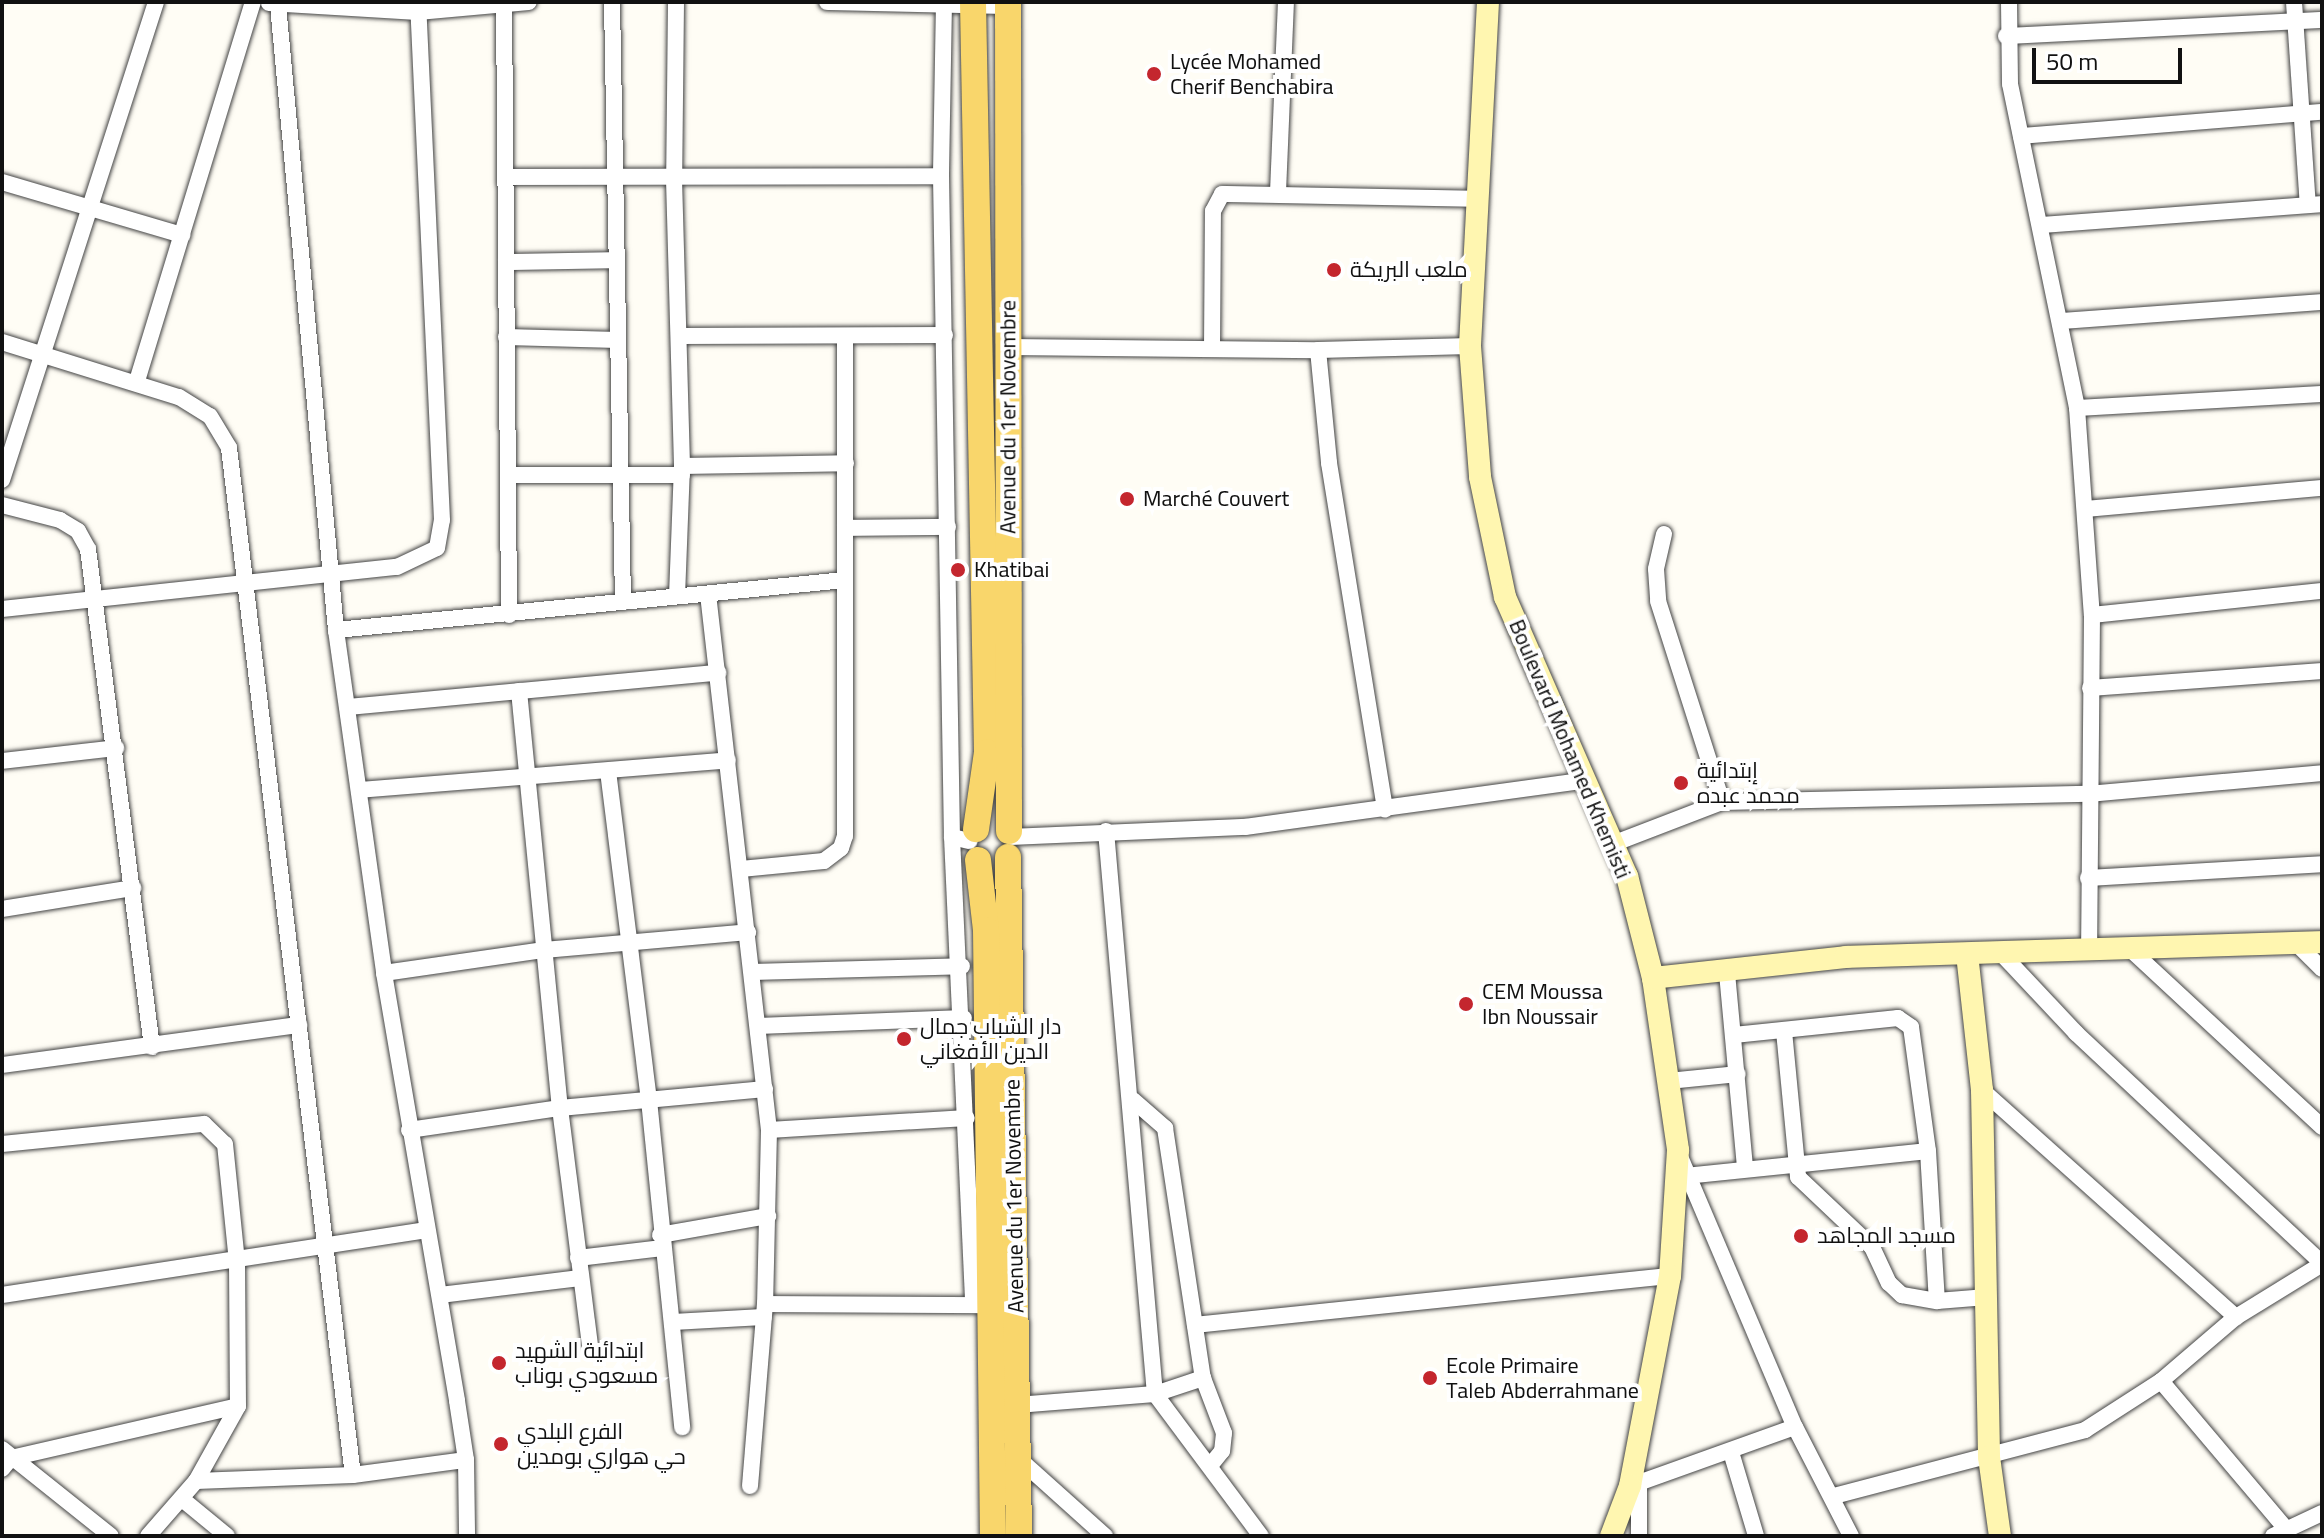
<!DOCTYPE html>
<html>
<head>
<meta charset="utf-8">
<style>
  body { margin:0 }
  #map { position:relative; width:2324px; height:1538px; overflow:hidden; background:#fffdf5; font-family:Georgia,Cairo,serif }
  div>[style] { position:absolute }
  .roads { filter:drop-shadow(0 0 2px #444) drop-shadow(0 0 2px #444) }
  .street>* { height:16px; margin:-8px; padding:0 8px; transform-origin:8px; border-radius:8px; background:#fff }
  .secondary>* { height:22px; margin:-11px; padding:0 11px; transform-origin:11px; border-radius:11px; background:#fff6b0 }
  .primary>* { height:26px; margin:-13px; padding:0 13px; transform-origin:13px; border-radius:13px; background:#f9d66b }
  .dots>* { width:22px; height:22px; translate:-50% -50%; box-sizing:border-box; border:4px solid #fff; border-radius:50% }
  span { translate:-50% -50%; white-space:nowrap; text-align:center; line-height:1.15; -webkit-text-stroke:8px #fff; paint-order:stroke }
  .poi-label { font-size:22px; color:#111 }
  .left { translate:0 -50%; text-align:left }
  .street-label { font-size:22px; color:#111 }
  .frame { position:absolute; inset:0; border:4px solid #111; pointer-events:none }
  .scale { position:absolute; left:2032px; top:48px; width:150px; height:36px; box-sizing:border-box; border:4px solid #111; border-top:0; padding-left:10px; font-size:24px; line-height:28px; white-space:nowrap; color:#111; -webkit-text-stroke:6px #fff; paint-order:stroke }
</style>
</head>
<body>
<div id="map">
  <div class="roads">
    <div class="street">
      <i style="left:504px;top:2px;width:613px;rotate:89.53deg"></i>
      <i style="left:612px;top:2px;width:600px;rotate:88.95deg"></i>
      <i style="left:676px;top:2px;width:177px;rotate:90.6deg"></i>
      <i style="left:674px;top:179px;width:287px;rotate:88.4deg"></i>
      <i style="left:682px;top:466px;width:129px;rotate:92.2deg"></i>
      <i style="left:827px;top:2px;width:181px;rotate:1.3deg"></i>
      <i style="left:944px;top:2px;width:174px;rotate:91deg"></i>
      <i style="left:941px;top:176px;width:661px;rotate:89.05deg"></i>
      <i style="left:952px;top:837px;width:18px;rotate:13deg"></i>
      <i style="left:2009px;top:2px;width:82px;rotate:89.3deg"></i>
      <i style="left:2010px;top:84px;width:331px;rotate:78.3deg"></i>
      <i style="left:2077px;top:408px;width:208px;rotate:85.9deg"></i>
      <i style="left:2092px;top:615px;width:334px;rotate:90.5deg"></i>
      <i style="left:2294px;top:2px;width:203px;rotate:86.1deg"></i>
      <i style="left:269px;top:3px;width:149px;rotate:3.5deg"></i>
      <i style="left:418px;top:12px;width:111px;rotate:-5.1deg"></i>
      <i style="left:278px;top:5px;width:628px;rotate:84.7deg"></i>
      <i style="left:336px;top:630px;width:346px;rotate:82deg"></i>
      <i style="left:384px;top:973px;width:434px;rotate:80.3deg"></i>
      <i style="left:457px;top:1401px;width:60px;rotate:81.3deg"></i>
      <i style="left:466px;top:1460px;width:76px;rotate:89.2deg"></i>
      <i style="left:2006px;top:36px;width:316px;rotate:-2.9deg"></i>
      <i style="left:2021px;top:136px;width:302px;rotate:-4.6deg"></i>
      <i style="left:505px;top:177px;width:436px;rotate:-0.1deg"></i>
      <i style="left:2px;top:182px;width:188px;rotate:16.4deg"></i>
      <i style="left:1278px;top:192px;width:190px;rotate:-87.6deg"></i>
      <i style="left:2043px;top:225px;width:280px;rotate:-4.3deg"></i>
      <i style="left:506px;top:262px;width:110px;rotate:-1deg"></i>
      <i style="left:2063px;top:321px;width:260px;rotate:-4.2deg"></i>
      <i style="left:679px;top:336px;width:266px;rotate:-0.2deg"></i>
      <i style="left:506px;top:337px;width:112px;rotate:1.5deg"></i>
      <i style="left:2px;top:342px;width:185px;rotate:17.3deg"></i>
      <i style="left:179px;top:397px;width:36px;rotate:32deg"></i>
      <i style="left:210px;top:416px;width:37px;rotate:59deg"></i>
      <i style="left:229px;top:448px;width:1034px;rotate:83.12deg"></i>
      <i style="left:1009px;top:347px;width:309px;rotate:0.6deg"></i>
      <i style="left:1318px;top:350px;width:152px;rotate:-1.5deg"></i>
      <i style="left:1212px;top:349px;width:138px;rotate:-89.6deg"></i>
      <i style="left:1213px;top:211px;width:19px;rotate:-62deg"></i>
      <i style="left:1222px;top:194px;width:256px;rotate:1.1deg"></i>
      <i style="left:1318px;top:350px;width:114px;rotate:84.4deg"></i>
      <i style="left:1329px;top:463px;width:351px;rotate:80.8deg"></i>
      <i style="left:137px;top:381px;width:396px;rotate:-73deg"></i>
      <i style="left:2077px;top:408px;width:245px;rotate:-3.3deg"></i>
      <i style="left:682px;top:466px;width:164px;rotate:-1deg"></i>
      <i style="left:508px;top:475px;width:174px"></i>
      <i style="left:2px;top:480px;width:502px;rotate:-72.14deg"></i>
      <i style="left:2px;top:505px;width:60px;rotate:14.5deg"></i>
      <i style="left:60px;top:520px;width:21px;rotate:31deg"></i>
      <i style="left:78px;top:531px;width:21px;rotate:61deg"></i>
      <i style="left:88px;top:549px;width:502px;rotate:82.68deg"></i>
      <i style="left:2085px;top:509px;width:238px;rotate:-5.1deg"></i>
      <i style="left:845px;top:528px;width:103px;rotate:-0.6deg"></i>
      <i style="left:1664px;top:534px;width:36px;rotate:103deg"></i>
      <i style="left:1656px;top:569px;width:32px;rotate:86deg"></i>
      <i style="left:1658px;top:601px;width:211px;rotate:72.3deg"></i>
      <i style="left:708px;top:594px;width:539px;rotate:83.51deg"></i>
      <i style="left:769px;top:1130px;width:174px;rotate:91.3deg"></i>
      <i style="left:765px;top:1304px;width:224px;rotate:0.3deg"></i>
      <i style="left:2px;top:609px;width:397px;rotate:-6.1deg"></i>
      <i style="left:397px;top:567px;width:44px;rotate:-25.4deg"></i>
      <i style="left:437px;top:548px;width:28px;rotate:-80deg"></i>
      <i style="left:442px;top:520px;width:519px;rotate:-92.65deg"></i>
      <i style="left:2092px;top:615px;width:231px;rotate:-6deg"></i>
      <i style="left:336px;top:630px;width:511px;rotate:-5.61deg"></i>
      <i style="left:2090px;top:688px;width:233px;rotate:-4.2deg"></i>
      <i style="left:519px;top:691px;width:419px;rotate:84.4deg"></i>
      <i style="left:560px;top:1108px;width:238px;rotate:82.8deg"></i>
      <i style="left:348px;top:707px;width:372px;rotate:-5.3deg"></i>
      <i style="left:2px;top:761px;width:115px;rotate:-6.5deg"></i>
      <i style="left:608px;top:771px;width:332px;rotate:82.9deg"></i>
      <i style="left:649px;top:1100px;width:329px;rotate:84.2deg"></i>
      <i style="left:359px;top:790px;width:370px;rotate:-4.6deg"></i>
      <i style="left:1106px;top:831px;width:565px;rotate:85.03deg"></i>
      <i style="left:1155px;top:1394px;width:177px;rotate:53.3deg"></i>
      <i style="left:952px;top:837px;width:468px;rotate:87.4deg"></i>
      <i style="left:1012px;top:837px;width:233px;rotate:-2.5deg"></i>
      <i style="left:1245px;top:827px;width:339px;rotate:-7.8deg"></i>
      <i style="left:1615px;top:843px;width:115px;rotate:-21deg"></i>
      <i style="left:1722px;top:802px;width:366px;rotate:-1.3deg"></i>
      <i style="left:2088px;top:794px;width:235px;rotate:-5.1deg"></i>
      <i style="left:741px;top:869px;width:83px;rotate:-5.5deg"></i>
      <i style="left:824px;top:861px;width:21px;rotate:-37deg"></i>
      <i style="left:841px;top:848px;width:13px;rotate:-72deg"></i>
      <i style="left:845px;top:836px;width:500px;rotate:-90deg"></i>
      <i style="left:2088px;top:878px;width:234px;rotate:-3.4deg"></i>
      <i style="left:2px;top:909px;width:133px;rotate:-9.1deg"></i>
      <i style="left:2295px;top:942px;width:38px;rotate:45deg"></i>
      <i style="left:2130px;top:949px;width:262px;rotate:42.8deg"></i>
      <i style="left:2000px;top:952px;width:111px;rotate:46.8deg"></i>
      <i style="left:2076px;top:1033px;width:337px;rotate:43.1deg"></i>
      <i style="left:752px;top:972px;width:210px;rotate:-1.6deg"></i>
      <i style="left:384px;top:973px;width:162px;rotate:-8.2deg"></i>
      <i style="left:544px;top:950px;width:205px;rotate:-5deg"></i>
      <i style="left:1727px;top:973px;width:196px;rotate:84.7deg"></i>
      <i style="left:758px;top:1026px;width:206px;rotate:-2.2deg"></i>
      <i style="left:1784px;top:1031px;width:147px;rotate:84.5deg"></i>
      <i style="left:1798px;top:1177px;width:102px;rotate:43.4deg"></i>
      <i style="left:1872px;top:1247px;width:40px;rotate:65deg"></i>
      <i style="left:1889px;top:1283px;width:18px;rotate:43deg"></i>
      <i style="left:1902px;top:1295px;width:36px;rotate:10deg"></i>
      <i style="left:1937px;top:1301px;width:50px;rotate:-4.6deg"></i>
      <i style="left:1734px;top:1035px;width:165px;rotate:-5.9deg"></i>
      <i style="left:1898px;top:1018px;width:16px;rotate:35deg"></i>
      <i style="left:1911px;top:1027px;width:125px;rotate:82.2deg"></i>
      <i style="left:1928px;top:1151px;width:150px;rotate:86.6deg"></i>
      <i style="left:2px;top:1065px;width:300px;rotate:-7.7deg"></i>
      <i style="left:1669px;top:1081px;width:69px;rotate:-5.8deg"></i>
      <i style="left:1982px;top:1090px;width:341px;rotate:41.8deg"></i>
      <i style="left:1133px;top:1100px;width:43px;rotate:41.2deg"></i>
      <i style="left:1165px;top:1128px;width:253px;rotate:81.4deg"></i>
      <i style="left:1203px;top:1378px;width:59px;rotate:69.1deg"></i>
      <i style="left:1224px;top:1433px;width:18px;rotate:96deg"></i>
      <i style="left:1222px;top:1451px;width:19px;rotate:129deg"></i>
      <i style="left:409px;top:1130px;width:153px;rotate:-8.3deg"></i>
      <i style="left:560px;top:1108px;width:206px;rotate:-5.3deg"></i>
      <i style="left:769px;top:1130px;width:198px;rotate:-3.5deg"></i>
      <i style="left:2px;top:1144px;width:203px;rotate:-5.7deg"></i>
      <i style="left:204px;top:1124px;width:29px;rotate:44deg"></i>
      <i style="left:225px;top:1144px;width:120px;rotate:84.2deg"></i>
      <i style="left:237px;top:1263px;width:143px;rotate:89.6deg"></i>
      <i style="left:238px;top:1406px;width:86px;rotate:119.2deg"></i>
      <i style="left:196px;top:1481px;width:73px;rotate:131.1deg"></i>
      <i style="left:1681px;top:1159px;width:291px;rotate:67deg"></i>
      <i style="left:1795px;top:1427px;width:123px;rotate:62.8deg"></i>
      <i style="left:1686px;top:1176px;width:243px;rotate:-5.9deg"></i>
      <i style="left:660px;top:1235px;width:110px;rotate:-10deg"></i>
      <i style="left:578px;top:1258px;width:85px;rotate:-6.8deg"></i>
      <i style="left:2px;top:1295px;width:428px;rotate:-8.7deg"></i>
      <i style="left:440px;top:1295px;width:141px;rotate:-6.9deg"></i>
      <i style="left:672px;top:1322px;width:92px;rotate:-3.1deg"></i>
      <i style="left:1195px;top:1325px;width:478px;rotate:-5.9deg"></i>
      <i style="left:2161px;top:1381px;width:195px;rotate:49.8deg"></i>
      <i style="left:1017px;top:1405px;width:138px;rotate:-4.6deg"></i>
      <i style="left:1155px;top:1394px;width:51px;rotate:-18.4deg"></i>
      <i style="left:2px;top:1449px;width:139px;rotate:38.6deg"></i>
      <i style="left:1731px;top:1452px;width:88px;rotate:73.4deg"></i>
      <i style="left:1018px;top:1458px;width:117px;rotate:41.9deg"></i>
      <i style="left:2px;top:1469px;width:14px;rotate:-51deg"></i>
      <i style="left:11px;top:1458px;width:233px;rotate:-12.9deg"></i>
      <i style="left:1639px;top:1479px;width:57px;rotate:90deg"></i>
      <i style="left:196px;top:1481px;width:157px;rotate:-2.2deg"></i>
      <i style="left:353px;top:1475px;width:114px;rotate:-7.6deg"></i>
      <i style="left:750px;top:1486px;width:183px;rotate:-85.3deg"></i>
      <i style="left:1630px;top:1486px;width:175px;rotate:-19.7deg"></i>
      <i style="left:1834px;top:1496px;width:260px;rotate:-14.7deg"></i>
      <i style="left:2085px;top:1430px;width:90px;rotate:-32.8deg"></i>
      <i style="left:2161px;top:1381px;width:99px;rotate:-40.5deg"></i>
      <i style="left:2236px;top:1317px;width:101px;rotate:-31.6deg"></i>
      <i style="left:182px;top:1499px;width:58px;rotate:39.4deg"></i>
      <i style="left:2273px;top:1536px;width:54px;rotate:-25.1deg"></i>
    </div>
    <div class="secondary">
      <i style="left:1488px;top:2px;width:344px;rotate:93deg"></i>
      <i style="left:1470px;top:346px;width:131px;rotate:85.6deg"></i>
      <i style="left:1480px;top:477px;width:123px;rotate:78.2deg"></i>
      <i style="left:1505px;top:597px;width:305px;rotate:66.4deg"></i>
      <i style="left:1627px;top:876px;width:105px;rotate:75.7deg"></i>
      <i style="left:1653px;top:978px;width:174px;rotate:81.7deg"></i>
      <i style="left:1678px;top:1150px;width:126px;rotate:93.6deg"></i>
      <i style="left:1670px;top:1276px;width:214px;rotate:100.8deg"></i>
      <i style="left:1630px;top:1486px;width:53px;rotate:110.8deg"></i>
      <i style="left:1967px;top:954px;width:137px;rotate:83.7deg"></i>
      <i style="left:1982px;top:1090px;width:367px;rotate:88.9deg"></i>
      <i style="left:1989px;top:1457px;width:80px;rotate:82.1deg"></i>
      <i style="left:1653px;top:978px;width:194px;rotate:-6.2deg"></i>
      <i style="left:1846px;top:957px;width:476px;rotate:-1.8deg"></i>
    </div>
    <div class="primary">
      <i style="left:973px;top:2px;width:750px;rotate:88.93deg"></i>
      <i style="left:987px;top:752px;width:78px;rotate:98.1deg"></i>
      <i style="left:1008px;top:2px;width:829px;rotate:89.93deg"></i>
      <i style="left:1008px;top:857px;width:679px;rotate:89.07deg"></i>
      <i style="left:978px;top:860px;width:70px;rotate:83.5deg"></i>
      <i style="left:986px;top:930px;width:606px;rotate:89.34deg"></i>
    </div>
  </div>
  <div class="dots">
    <i style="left:1154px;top:74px;background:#c4262e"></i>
    <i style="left:1334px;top:270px;background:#c4262e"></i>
    <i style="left:1127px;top:499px;background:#c4262e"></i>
    <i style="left:958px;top:570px;background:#c4262e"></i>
    <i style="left:1681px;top:783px;background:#c4262e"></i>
    <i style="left:1466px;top:1004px;background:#c4262e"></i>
    <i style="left:904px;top:1039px;background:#c4262e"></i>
    <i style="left:1801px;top:1236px;background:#c4262e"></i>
    <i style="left:499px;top:1363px;background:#c4262e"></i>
    <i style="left:1430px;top:1378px;background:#c4262e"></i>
    <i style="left:501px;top:1444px;background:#c4262e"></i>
  </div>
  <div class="poi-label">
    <span class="left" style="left:1170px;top:74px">Lycée Mohamed<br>Cherif Benchabira</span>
    <span class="left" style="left:1350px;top:270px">ملعب البريكة</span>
    <span class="left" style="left:1143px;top:499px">Marché Couvert</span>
    <span class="left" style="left:974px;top:570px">Khatibai</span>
    <span class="left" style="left:1697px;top:783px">إبتدائية<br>محمد عبده</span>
    <span class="left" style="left:1482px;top:1004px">CEM Moussa<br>Ibn Noussair</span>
    <span class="left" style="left:920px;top:1039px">دار الشباب جمال<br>الدين الأفغاني</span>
    <span class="left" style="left:1817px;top:1236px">مسجد المجاهد</span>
    <span class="left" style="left:515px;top:1363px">ابتدائية الشهيد<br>مسعودي بوناب</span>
    <span class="left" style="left:1446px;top:1378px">Ecole Primaire<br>Taleb Abderrahmane</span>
    <span class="left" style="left:517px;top:1444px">الفرع البلدي<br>حي هواري بومدين</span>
  </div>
  <div class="street-label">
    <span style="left:1008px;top:417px;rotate:-90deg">Avenue du 1er Novembre</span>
    <span style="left:1570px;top:749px;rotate:67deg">Boulevard Mohamed Khemisti</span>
    <span style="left:1014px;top:1196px;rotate:-91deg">Avenue du 1er Novembre</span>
  </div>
  <div class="frame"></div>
  <div class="scale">50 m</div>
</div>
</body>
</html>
